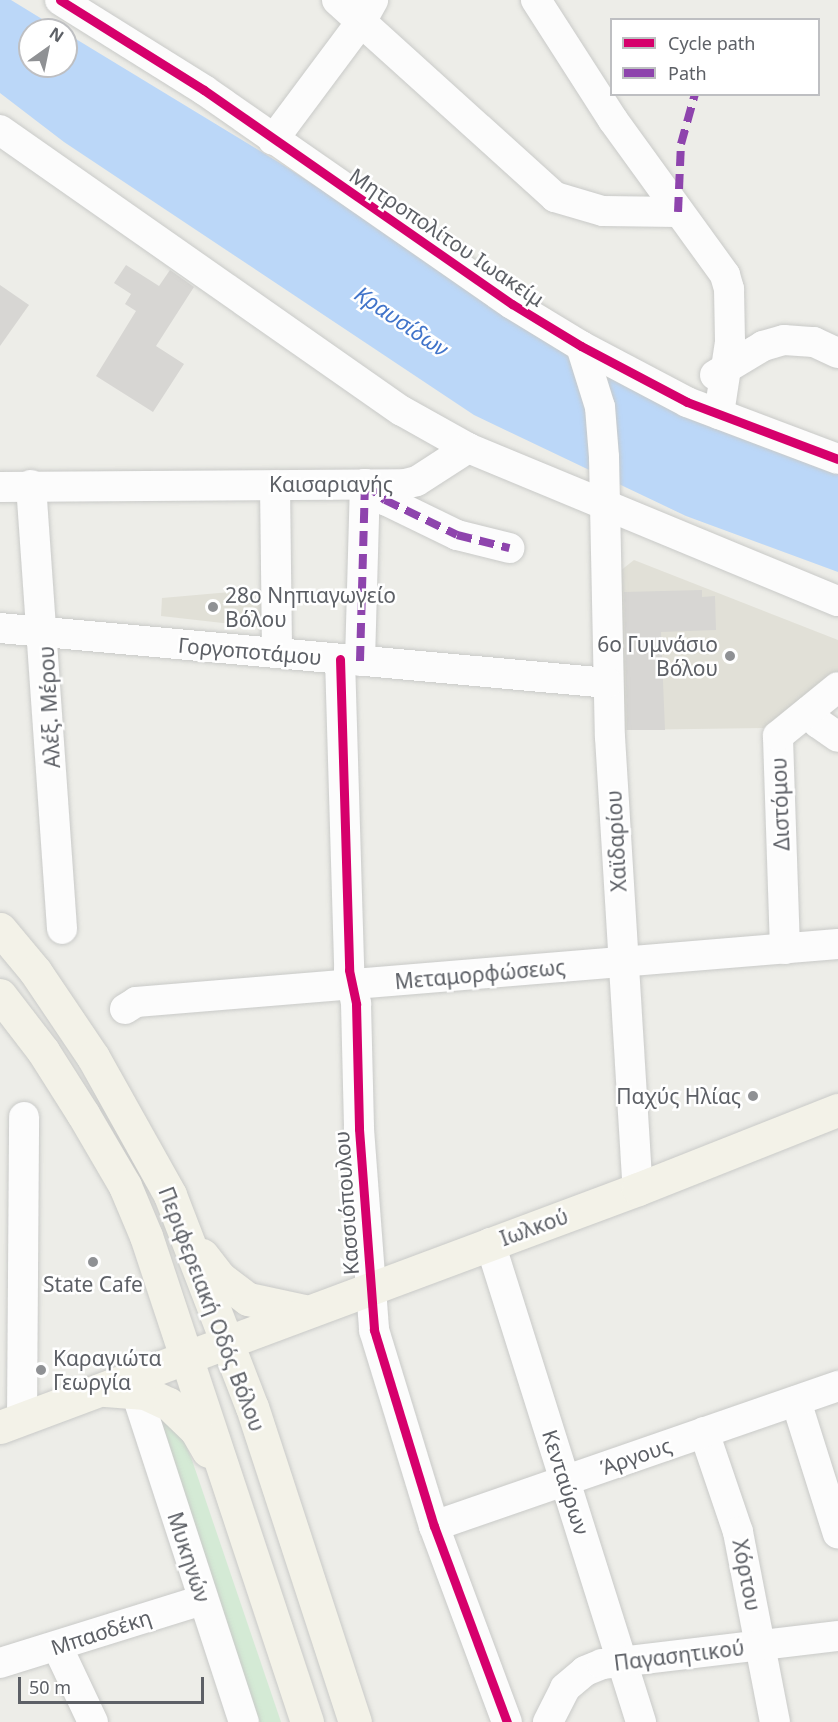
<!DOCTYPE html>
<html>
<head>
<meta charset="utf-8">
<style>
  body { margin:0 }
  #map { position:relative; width:838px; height:1722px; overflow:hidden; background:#edede8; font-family:"Noto Sans",sans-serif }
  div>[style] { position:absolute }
  .education>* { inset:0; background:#e1e0d7 }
  .green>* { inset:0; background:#d4ead5 }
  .water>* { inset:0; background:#bbd7f8 }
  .building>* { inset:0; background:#d7d6d3 }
  .roads { filter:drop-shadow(0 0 2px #c9cac8) drop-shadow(0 0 2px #c9cac8) }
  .minor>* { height:30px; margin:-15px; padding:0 15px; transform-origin:15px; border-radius:15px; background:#fcfcfc }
  .major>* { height:33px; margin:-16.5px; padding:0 16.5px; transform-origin:16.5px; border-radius:16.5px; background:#f3f2e8 }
  .quiet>* { height:8px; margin-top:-4px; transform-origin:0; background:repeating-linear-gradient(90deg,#8e44ad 0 15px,transparent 0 23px) }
  .cycleway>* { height:9px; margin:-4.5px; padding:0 4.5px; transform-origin:4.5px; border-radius:4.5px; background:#d6006c }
  .dots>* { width:16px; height:16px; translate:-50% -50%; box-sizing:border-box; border:3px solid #fff; border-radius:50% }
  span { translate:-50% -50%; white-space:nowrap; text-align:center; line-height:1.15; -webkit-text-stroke:5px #fff; paint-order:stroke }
  .street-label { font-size:21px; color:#5d6066 }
  .poi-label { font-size:21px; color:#5d6066 }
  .left { translate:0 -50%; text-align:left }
  .right { translate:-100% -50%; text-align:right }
  .water-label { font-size:22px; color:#4174ca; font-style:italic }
  .legend { position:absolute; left:610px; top:18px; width:210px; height:78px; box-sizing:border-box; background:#fff; border:2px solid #bebfc2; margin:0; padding:8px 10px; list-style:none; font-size:18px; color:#5d6066 }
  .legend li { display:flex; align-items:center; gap:12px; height:30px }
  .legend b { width:30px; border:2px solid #bebfc2 }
  .north { position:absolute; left:18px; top:18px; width:60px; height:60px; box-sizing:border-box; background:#fff; border:2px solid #bebfc2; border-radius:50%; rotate:33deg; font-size:16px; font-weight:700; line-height:24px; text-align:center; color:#5d6066 }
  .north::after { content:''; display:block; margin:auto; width:21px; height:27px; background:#8f9194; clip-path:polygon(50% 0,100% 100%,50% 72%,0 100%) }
  .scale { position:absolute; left:18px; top:1677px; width:186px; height:27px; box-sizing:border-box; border:3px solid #5d6066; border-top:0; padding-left:8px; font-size:18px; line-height:21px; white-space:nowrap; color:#5d6066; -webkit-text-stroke:4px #fff; paint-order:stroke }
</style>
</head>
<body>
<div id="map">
  <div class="education">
    <i style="clip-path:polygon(634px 560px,838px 640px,838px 672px,767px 728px,625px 730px,620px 571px)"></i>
    <i style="clip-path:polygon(264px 589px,266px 628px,161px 616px,162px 598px)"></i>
  </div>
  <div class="green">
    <i style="clip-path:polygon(165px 1419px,185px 1443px,192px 1460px,281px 1722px,256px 1722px,158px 1421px)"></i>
  </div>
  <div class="water">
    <i style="clip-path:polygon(0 0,11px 0,60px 30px,30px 30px,30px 66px,66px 66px,66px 33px,283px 165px,580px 356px,838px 465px,838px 572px,686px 516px,474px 415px,64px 142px,0 93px)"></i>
  </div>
  <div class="building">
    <i style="clip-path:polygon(126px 265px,159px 286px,170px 270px,194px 287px,156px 346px,184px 364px,153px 412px,96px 376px,136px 311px,125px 304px,131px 294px,114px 283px)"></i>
    <i style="clip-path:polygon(0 285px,29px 305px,0 346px)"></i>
    <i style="clip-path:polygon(702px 590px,702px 597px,715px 596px,716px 630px,661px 632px,665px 730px,627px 730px,624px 592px)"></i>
  </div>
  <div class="roads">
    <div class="minor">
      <i style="left:60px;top:0;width:170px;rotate:32deg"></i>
      <i style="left:204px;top:90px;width:375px;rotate:34.8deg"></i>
      <i style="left:512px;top:304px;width:81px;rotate:31.3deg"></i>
      <i style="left:581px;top:346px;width:120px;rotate:27.8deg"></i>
      <i style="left:687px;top:402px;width:161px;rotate:20.7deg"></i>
      <i style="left:337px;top:0;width:294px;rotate:42.1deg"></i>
      <i style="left:555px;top:197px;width:50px;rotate:16.3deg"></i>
      <i style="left:603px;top:211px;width:75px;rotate:0.8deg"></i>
      <i style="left:536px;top:0;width:143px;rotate:57.3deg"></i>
      <i style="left:613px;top:120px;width:191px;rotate:54.1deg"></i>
      <i style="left:725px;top:275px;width:15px;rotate:74deg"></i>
      <i style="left:729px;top:289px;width:53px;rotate:88.9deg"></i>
      <i style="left:730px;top:342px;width:73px;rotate:98.7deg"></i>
      <i style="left:0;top:130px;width:490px;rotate:35deg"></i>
      <i style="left:402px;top:411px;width:76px;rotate:29.3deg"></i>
      <i style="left:273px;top:140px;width:147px;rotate:-53.3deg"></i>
      <i style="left:361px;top:22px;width:25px;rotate:-61deg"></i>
      <i style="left:581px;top:346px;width:64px;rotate:72.7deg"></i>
      <i style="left:600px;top:407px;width:50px;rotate:85.4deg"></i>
      <i style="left:604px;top:457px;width:280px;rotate:88.8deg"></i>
      <i style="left:610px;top:737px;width:453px;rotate:86.5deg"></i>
      <i style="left:715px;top:375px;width:56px;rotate:-31.1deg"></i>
      <i style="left:763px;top:346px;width:22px;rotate:-16deg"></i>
      <i style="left:784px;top:340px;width:30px;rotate:4deg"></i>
      <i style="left:814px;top:342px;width:26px;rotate:25deg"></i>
      <i style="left:365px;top:484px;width:26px;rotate:39deg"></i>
      <i style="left:385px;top:500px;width:80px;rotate:25.9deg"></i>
      <i style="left:457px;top:535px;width:54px;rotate:14deg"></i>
      <i style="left:31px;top:485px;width:445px;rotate:86deg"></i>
      <i style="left:275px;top:485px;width:168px;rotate:89.3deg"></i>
      <i style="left:0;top:487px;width:405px;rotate:-0.4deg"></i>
      <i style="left:405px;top:484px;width:12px;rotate:-14deg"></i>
      <i style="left:417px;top:481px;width:61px;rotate:-32.9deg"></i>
      <i style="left:468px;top:448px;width:400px;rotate:22.5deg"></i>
      <i style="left:0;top:628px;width:610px;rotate:5.17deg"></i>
      <i style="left:340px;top:659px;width:311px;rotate:88.3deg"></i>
      <i style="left:349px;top:970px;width:35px;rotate:78deg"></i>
      <i style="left:356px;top:1004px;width:125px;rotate:88.6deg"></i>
      <i style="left:359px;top:1129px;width:202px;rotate:85.7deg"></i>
      <i style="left:374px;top:1330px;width:205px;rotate:73deg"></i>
      <i style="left:434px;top:1526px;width:209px;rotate:69.6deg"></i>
      <i style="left:360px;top:661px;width:177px;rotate:-88.4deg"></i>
      <i style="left:809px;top:711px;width:15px;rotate:53deg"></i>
      <i style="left:818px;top:723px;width:24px;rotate:35deg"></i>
      <i style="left:785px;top:949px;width:213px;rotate:-91.9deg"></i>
      <i style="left:778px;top:736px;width:77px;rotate:-39.2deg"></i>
      <i style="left:125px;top:1009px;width:13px;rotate:-32deg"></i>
      <i style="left:136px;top:1002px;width:704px;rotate:-4.72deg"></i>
      <i style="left:490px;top:1243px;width:502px;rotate:72.5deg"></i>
      <i style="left:136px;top:1392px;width:347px;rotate:71.9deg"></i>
      <i style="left:796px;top:1401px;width:139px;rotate:72.5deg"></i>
      <i style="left:22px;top:1419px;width:302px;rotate:-89.6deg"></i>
      <i style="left:704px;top:1432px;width:106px;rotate:71.2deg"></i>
      <i style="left:738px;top:1532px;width:194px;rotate:79deg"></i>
      <i style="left:434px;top:1526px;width:428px;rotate:-19.1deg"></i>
      <i style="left:57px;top:1646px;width:84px;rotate:64.7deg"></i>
      <i style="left:0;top:1663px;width:212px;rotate:-17.3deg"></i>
      <i style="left:548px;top:1722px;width:38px;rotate:-63deg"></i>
      <i style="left:565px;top:1688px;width:26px;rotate:-40deg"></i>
      <i style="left:585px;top:1671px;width:18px;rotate:-22deg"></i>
      <i style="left:602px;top:1664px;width:238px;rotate:-6.8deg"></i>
    </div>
    <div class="major">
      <i style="left:0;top:929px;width:55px;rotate:50.2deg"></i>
      <i style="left:35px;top:971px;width:104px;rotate:56deg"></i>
      <i style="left:93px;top:1057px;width:158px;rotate:60.8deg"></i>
      <i style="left:170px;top:1195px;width:227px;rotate:68.9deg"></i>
      <i style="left:252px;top:1407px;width:331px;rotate:71.9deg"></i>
      <i style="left:0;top:995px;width:71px;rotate:52.5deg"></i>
      <i style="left:43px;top:1051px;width:75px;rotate:57.6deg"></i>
      <i style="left:83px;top:1114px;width:83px;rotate:59.7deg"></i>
      <i style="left:125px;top:1186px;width:54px;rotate:67.2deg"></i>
      <i style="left:146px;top:1236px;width:512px;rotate:71.67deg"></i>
      <i style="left:202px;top:1255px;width:29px;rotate:52deg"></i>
      <i style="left:220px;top:1278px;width:35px;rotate:37deg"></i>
      <i style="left:248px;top:1299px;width:57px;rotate:12.1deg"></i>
      <i style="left:105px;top:1390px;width:40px;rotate:4.3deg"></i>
      <i style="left:145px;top:1393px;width:26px;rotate:25deg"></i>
      <i style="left:169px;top:1404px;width:37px;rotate:44deg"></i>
      <i style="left:196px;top:1430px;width:24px;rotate:60deg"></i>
      <i style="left:0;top:1427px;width:681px;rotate:-20.46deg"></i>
      <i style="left:638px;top:1189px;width:215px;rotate:-21.6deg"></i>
    </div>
  </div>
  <div class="quiet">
    <i style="left:678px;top:212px;width:68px;rotate:-87.5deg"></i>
    <i style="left:681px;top:144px;width:52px;rotate:-74.4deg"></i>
    <i style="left:365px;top:484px;width:26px;rotate:39deg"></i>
    <i style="left:385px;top:500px;width:80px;rotate:25.9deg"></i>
    <i style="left:457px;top:535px;width:54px;rotate:14deg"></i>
    <i style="left:360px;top:661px;width:177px;rotate:-88.4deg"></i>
  </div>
  <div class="cycleway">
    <i style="left:60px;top:0;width:170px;rotate:32deg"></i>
    <i style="left:204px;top:90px;width:375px;rotate:34.8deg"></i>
    <i style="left:512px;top:304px;width:81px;rotate:31.3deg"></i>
    <i style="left:581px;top:346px;width:120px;rotate:27.8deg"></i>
    <i style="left:687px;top:402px;width:161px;rotate:20.7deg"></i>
    <i style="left:340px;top:659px;width:311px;rotate:88.3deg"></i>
    <i style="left:349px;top:970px;width:35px;rotate:78deg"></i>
    <i style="left:356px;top:1004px;width:125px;rotate:88.6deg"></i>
    <i style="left:359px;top:1129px;width:202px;rotate:85.7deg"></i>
    <i style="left:374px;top:1330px;width:205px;rotate:73deg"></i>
    <i style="left:434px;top:1526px;width:209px;rotate:69.6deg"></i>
  </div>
  <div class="dots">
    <i style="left:213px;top:607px;background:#8f9194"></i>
    <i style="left:730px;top:656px;background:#8f9194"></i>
    <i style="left:753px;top:1096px;background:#8f9194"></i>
    <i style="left:93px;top:1262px;background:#8f9194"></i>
    <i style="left:41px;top:1370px;background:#8f9194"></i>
  </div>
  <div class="street-label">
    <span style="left:447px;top:237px;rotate:34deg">Μητροπολίτου Ιωακείμ</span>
    <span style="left:331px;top:484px">Καισαριανής</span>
    <span style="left:250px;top:651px;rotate:5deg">Γοργοποτάμου</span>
    <span style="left:49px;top:707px;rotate:-93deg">Αλέξ. Μέρου</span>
    <span style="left:780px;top:804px;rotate:-92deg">Διστόμου</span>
    <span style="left:616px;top:841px;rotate:-93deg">Χαϊδαρίου</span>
    <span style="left:480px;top:974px;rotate:-5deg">Μεταμορφώσεως</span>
    <span style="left:346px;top:1203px;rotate:-94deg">Κασσιόπουλου</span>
    <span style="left:534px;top:1227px;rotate:-20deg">Ιωλκού</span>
    <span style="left:212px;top:1309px;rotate:69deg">Περιφερειακή Οδός Βόλου</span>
    <span style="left:636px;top:1456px;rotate:-19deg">Άργους</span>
    <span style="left:566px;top:1482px;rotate:72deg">Κενταύρων</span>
    <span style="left:189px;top:1557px;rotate:72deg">Μυκηνών</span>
    <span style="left:747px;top:1575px;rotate:79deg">Χόρτου</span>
    <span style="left:101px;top:1632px;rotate:-18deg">Μπασδέκη</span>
    <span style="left:679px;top:1655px;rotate:-7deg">Παγασητικού</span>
  </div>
  <div class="poi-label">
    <span class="left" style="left:225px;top:607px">28ο Νηπιαγωγείο<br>Βόλου</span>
    <span class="right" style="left:718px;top:656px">6ο Γυμνάσιο<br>Βόλου</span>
    <span class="right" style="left:741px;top:1096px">Παχύς Ηλίας</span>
    <span style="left:93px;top:1284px">State Cafe</span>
    <span class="left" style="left:53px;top:1370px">Καραγιώτα<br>Γεωργία</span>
  </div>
  <div class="water-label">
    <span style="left:402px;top:321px;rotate:34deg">Κραυσίδων</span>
  </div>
  <ul class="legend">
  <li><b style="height:8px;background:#d6006c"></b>Cycle path</li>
  <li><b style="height:8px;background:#8e44ad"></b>Path</li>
  </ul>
  <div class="north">N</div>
  <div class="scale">50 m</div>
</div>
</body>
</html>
